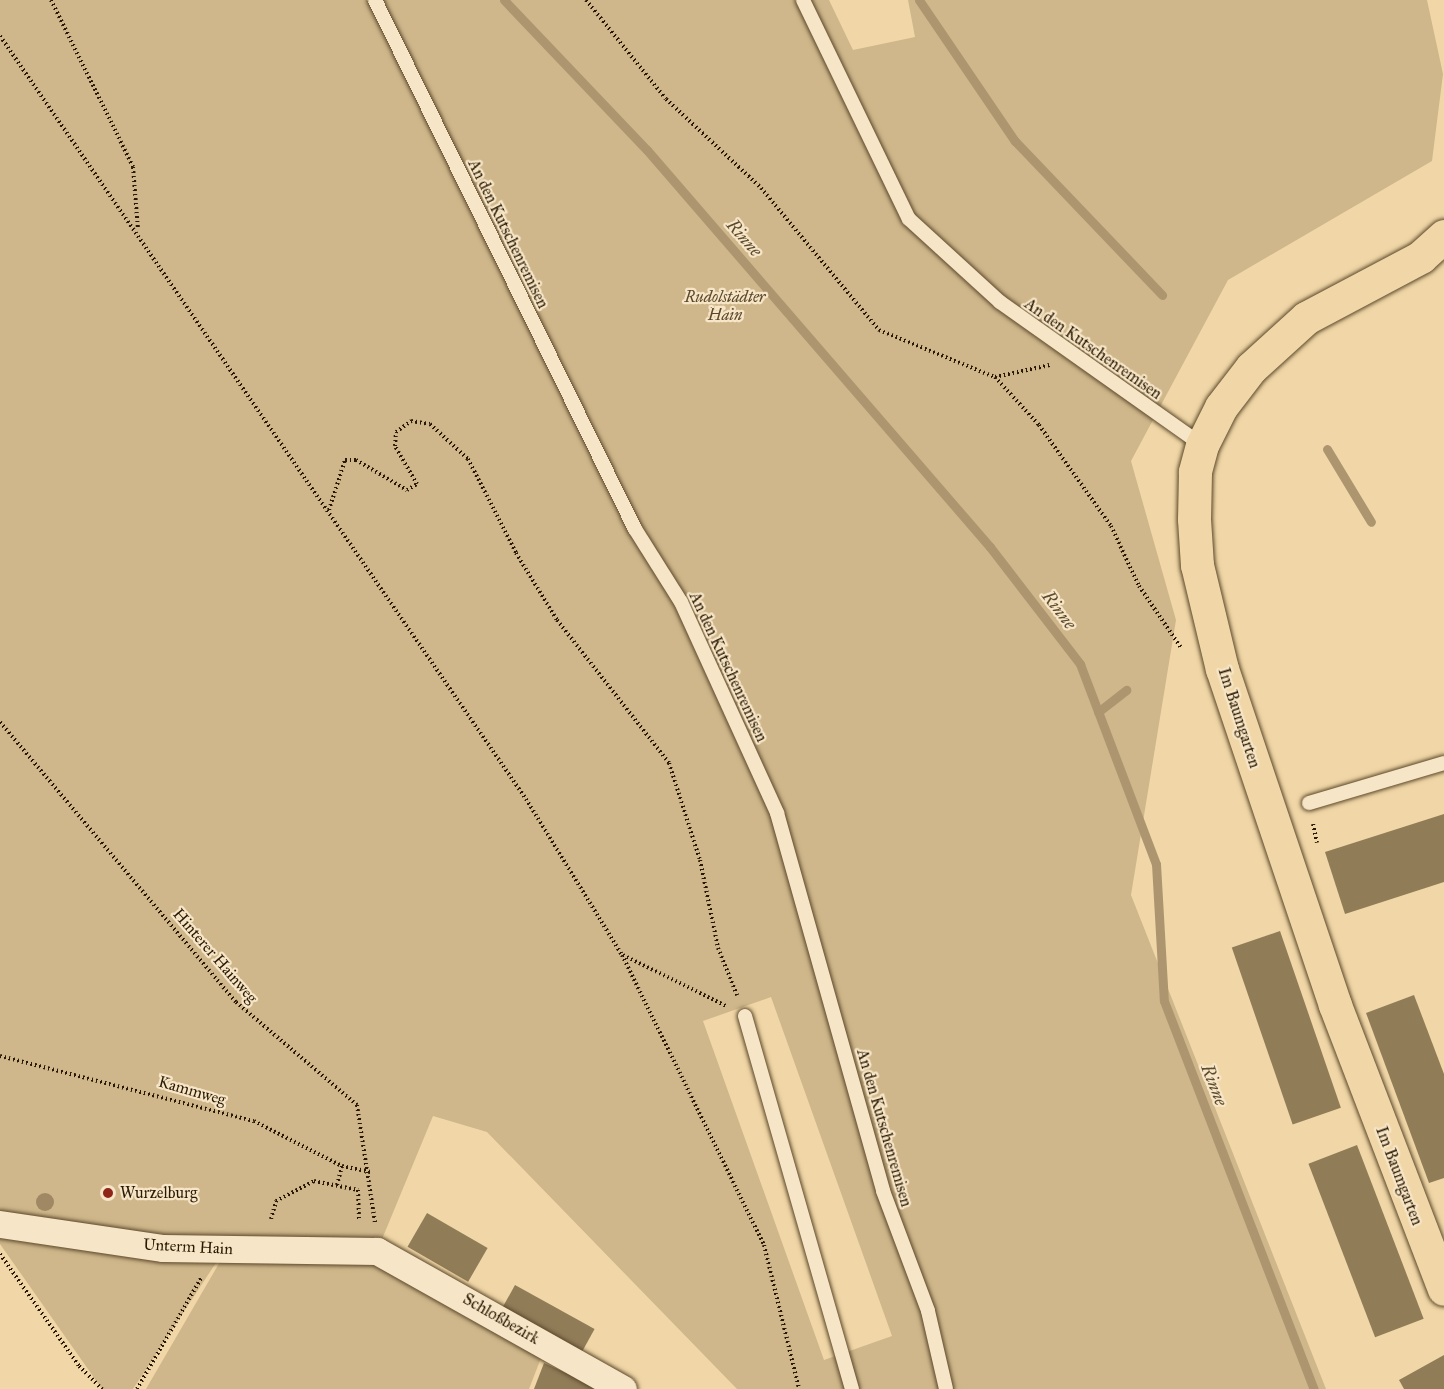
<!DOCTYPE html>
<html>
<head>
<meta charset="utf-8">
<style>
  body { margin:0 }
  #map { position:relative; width:1444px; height:1389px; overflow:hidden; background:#f1d7a7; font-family:"IM FELL Great Primer",serif }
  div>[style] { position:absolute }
  .green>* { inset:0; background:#cfb78b }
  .stream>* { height:9px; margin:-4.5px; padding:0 4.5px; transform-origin:4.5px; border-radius:4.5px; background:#ad966f }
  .building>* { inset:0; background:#917c58; transform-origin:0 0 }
  .path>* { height:4px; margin-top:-2px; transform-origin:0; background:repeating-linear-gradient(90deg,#2a1902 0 1.5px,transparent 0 4.5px) }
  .roads { filter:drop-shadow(0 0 2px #5c482b) drop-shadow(0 0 2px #5c482b) }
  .lane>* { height:14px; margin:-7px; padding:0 7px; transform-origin:7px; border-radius:7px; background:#f6e5c6 }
  .street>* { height:27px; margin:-13.5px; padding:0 13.5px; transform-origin:13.5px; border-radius:13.5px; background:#f6e5c6 }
  .primary>* { height:33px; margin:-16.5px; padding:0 16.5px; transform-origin:16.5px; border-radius:16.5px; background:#f1d7a7 }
  .trees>* { width:18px; height:18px; margin:-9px; border-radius:50%; background:#9f8863 }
  .dots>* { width:16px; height:16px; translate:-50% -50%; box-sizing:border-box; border:3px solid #f6e5c6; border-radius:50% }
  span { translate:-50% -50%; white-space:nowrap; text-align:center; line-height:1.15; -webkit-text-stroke:4.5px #f6e5c6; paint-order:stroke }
  .street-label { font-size:16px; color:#2a1902 }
  .park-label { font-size:16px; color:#5c482b; font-style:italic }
  .poi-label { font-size:16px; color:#2a1902 }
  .left { translate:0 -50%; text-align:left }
  .water-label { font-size:18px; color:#5e4b2e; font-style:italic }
</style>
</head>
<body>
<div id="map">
  <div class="green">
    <i style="clip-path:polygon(evenodd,0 0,829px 0,853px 50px,915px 37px,908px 0,1427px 0,1443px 74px,1432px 161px,1228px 280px,1131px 461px,1176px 620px,1131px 895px,1326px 1389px,737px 1389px,487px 1132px,433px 1116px,380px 1244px,229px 1243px,133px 1389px,102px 1389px,0 1244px,0 0,771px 997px,892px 1336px,824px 1360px,703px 1021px,771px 997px)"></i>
    <i style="clip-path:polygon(367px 1257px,541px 1358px,529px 1389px,146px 1389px,221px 1260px)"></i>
  </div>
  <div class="stream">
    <i style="left:504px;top:0;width:207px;rotate:46.4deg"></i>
    <i style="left:647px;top:150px;width:525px;rotate:49.17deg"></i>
    <i style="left:990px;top:547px;width:148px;rotate:52.4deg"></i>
    <i style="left:1080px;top:664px;width:214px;rotate:69.2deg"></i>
    <i style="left:1156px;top:864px;width:137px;rotate:86.7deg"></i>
    <i style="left:1164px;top:1001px;width:416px;rotate:68.9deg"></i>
    <i style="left:919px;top:0;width:171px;rotate:55.8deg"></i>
    <i style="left:1015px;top:141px;width:213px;rotate:46.3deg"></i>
    <i style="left:1327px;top:449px;width:85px;rotate:58.9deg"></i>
    <i style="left:1098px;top:712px;width:36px;rotate:-38deg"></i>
  </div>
  <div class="building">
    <i style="clip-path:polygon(1444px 814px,1444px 882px,1345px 914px,1325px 852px)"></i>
    <i style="left:1280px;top:931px;width:187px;height:51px;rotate:71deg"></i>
    <i style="clip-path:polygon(1414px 995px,1444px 1074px,1444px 1178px,1429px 1183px,1366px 1013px)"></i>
    <i style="left:1357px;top:1145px;width:186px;height:52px;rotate:69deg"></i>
    <i style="left:427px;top:1213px;width:70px;height:39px;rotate:30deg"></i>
    <i style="left:515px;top:1285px;width:91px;height:29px;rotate:29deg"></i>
    <i style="clip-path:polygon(1444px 1355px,1444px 1389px,1404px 1389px,1399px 1380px)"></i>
    <i style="clip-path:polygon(544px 1363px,602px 1389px,534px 1389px)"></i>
  </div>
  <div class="path">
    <i style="left:51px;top:0;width:186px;rotate:63.8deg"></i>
    <i style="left:133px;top:167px;width:62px;rotate:85.4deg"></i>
    <i style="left:586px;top:0;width:127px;rotate:51.1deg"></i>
    <i style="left:666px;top:99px;width:130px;rotate:43.1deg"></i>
    <i style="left:761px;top:188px;width:185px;rotate:50.3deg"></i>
    <i style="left:879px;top:330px;width:125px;rotate:22.1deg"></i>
    <i style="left:995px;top:377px;width:56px;rotate:-12.3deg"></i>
    <i style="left:0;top:36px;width:927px;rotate:55.42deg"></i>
    <i style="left:526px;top:799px;width:183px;rotate:58.4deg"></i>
    <i style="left:622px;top:955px;width:323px;rotate:63.9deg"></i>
    <i style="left:764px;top:1245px;width:148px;rotate:76.3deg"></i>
    <i style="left:995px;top:377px;width:65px;rotate:47.5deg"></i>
    <i style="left:1039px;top:425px;width:124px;rotate:54.5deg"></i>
    <i style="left:1111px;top:526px;width:66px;rotate:65deg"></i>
    <i style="left:1139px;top:586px;width:76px;rotate:55.7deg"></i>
    <i style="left:329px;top:510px;width:52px;rotate:-72.3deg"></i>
    <i style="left:345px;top:460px;width:11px"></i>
    <i style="left:356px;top:460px;width:59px;rotate:30.5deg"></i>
    <i style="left:407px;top:490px;width:12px;rotate:-31deg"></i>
    <i style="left:417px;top:484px;width:44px;rotate:-120.1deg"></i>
    <i style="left:395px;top:446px;width:14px;rotate:-86deg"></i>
    <i style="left:396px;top:432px;width:19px;rotate:-36deg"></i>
    <i style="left:411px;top:421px;width:19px;rotate:9deg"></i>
    <i style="left:430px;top:424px;width:52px;rotate:42.6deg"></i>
    <i style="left:468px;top:459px;width:106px;rotate:62.9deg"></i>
    <i style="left:516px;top:553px;width:79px;rotate:58.5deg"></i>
    <i style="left:557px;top:620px;width:182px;rotate:51.9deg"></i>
    <i style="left:669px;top:763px;width:102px;rotate:72.3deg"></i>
    <i style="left:700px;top:860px;width:90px;rotate:78.4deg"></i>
    <i style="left:718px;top:948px;width:51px;rotate:68deg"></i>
    <i style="left:0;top:722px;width:366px;rotate:49.9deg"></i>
    <i style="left:236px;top:1002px;width:159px;rotate:40.4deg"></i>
    <i style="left:357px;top:1105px;width:119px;rotate:81.3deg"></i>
    <i style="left:1313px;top:824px;width:19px;rotate:78deg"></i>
    <i style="left:623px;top:955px;width:115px;rotate:26.3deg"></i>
    <i style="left:0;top:1056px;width:262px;rotate:14.4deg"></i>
    <i style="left:254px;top:1121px;width:99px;rotate:27.1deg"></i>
    <i style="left:342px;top:1166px;width:29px;rotate:12deg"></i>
    <i style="left:337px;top:1185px;width:20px;rotate:-75deg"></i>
    <i style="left:271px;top:1219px;width:19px;rotate:-74deg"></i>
    <i style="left:276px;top:1201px;width:43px;rotate:-27.8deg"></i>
    <i style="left:314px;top:1181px;width:45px;rotate:11.6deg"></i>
    <i style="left:358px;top:1190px;width:31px;rotate:88deg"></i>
    <i style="left:0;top:1254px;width:137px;rotate:54.8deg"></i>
    <i style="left:79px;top:1366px;width:33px;rotate:45deg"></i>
    <i style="left:137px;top:1389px;width:128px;rotate:-60deg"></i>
  </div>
  <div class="roads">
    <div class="lane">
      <i style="left:375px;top:0;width:589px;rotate:63.83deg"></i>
      <i style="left:635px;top:529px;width:86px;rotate:57.8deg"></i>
      <i style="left:681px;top:602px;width:232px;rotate:65.5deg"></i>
      <i style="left:777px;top:813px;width:393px;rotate:74.3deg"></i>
      <i style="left:883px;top:1191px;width:128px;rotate:69.4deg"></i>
      <i style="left:928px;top:1311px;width:80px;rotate:77deg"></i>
      <i style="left:803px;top:0;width:243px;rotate:64.2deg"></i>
      <i style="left:909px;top:219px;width:123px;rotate:42.4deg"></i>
      <i style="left:1000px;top:302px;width:247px;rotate:35.3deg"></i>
      <i style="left:1309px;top:803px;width:141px;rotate:-16.5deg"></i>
      <i style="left:745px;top:1016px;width:388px;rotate:74deg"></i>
    </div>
    <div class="street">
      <i style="left:0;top:1224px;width:165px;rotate:8.4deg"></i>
      <i style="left:163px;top:1248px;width:214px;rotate:0.8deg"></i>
      <i style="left:377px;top:1251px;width:282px;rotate:29.3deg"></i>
    </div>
    <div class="primary">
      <i style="left:1444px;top:236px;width:31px;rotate:138deg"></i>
      <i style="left:1421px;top:257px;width:130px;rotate:152.1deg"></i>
      <i style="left:1306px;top:318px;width:74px;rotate:137.7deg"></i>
      <i style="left:1251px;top:368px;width:49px;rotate:127.6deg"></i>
      <i style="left:1221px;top:407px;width:42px;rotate:116.6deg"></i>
      <i style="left:1202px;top:445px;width:28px;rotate:105deg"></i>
      <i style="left:1195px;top:472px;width:47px;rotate:91.2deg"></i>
      <i style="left:1194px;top:519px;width:46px;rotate:86.3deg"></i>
      <i style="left:1197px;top:565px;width:107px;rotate:76.5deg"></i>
      <i style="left:1222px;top:669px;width:354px;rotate:71.4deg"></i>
      <i style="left:1335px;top:1005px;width:304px;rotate:69deg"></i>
    </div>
  </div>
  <div class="trees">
    <i style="left:45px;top:1202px"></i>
  </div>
  <div class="dots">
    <i style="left:108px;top:1193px;background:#8f2418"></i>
  </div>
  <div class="street-label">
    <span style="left:508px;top:234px;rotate:64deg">An den Kutschenremisen</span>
    <span style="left:1093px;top:349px;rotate:35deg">An den Kutschenremisen</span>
    <span style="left:728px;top:667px;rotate:65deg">An den Kutschenremisen</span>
    <span style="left:1239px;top:718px;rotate:72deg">Im Baumgarten</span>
    <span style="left:215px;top:956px;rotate:49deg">Hinterer Hainweg</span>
    <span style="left:192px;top:1091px;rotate:16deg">Kammweg</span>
    <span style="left:884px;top:1128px;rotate:74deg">An den Kutschenremisen</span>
    <span style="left:1399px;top:1176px;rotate:69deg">Im Baumgarten</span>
    <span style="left:188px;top:1247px;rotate:3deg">Unterm Hain</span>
    <span style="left:501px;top:1319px;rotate:30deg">Schloßbezirk</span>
  </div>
  <div class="park-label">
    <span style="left:725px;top:306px">Rudolstädter<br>Hain</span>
  </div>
  <div class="poi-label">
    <span class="left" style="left:120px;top:1193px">Wurzelburg</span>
  </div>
  <div class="water-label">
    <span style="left:744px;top:238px;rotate:49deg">Rinne</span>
    <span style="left:1059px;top:610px;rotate:53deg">Rinne</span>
    <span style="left:1214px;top:1085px;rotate:69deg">Rinne</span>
  </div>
</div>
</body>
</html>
